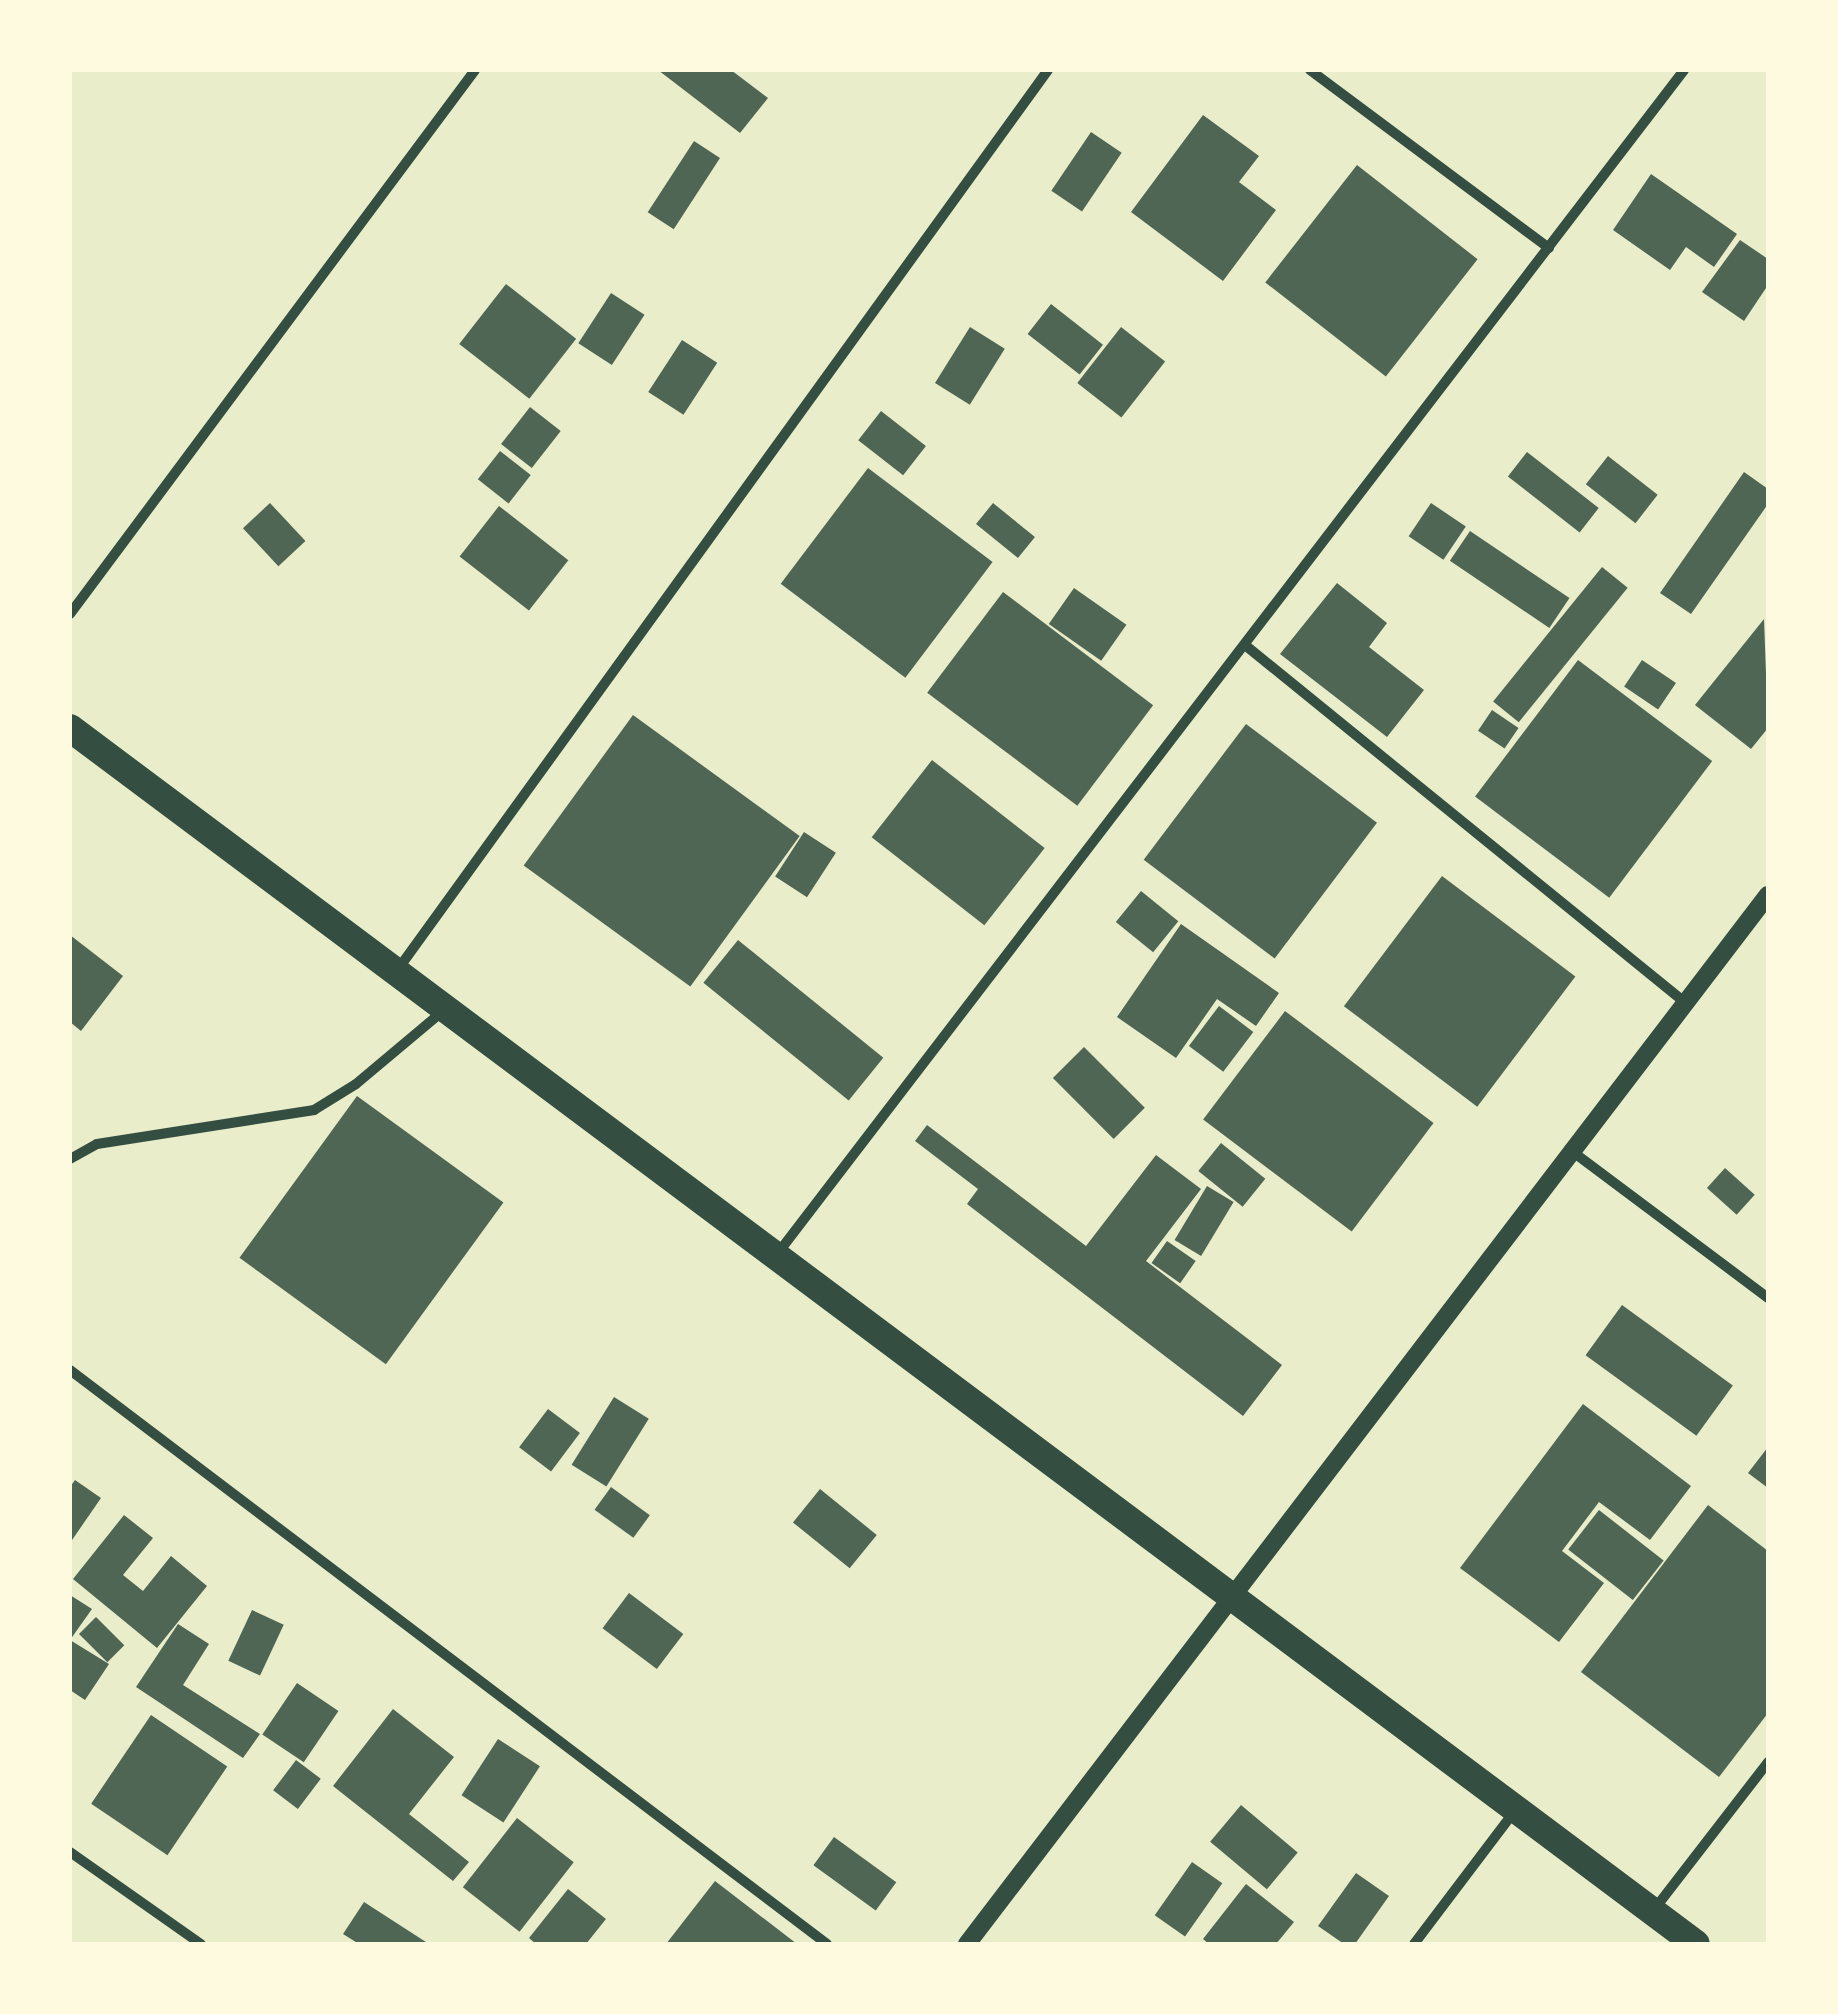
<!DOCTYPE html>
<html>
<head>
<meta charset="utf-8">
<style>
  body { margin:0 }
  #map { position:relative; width:1838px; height:2014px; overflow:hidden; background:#e9edc9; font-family:"Fira Sans",sans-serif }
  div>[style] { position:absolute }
  .building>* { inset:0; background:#4f6655; transform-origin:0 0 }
  .minor>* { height:10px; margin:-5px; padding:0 5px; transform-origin:5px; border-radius:5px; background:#344e41 }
  .tertiary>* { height:18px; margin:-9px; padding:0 9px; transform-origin:9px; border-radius:9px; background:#344e41 }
  .trunk>* { height:28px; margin:-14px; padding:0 14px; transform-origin:14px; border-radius:14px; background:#344e41 }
  span { translate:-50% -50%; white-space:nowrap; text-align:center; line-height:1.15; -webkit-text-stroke:8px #fefae0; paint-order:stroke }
  .frame { position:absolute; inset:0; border:72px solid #fefae0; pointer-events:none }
</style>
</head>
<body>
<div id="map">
  <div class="building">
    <i style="clip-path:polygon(658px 70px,731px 70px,768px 98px,740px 133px)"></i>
    <i style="clip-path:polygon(1203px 115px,1259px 156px,1239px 182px,1276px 210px,1223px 281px,1131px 212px)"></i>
    <i style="left:1091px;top:132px;width:37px;height:71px;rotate:34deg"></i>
    <i style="left:694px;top:141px;width:31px;height:85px;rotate:33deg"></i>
    <i style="left:1357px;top:165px;width:153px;height:149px;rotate:38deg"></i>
    <i style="clip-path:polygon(1651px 174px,1737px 234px,1714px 267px,1686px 247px,1670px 270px,1613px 230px)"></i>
    <i style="clip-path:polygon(1740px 240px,1768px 259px,1768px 285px,1744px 321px,1702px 292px)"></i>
    <i style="left:506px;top:284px;width:89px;height:76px;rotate:38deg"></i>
    <i style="left:611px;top:293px;width:40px;height:60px;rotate:33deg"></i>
    <i style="left:1051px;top:304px;width:66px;height:38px;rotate:38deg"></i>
    <i style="left:970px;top:327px;width:41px;height:66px;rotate:32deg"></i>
    <i style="left:1121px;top:327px;width:56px;height:71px;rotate:38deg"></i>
    <i style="left:682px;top:340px;width:42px;height:62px;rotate:33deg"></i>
    <i style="left:530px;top:407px;width:39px;height:47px;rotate:38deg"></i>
    <i style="left:881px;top:411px;width:57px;height:37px;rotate:38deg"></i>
    <i style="left:500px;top:451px;width:39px;height:36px;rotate:38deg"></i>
    <i style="left:1527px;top:452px;width:91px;height:31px;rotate:38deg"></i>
    <i style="left:1608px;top:456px;width:63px;height:36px;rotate:38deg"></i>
    <i style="left:868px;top:468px;width:156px;height:145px;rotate:37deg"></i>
    <i style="clip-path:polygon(1744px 472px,1768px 489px,1768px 504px,1691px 614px,1660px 593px)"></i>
    <i style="left:270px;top:503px;width:52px;height:37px;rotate:47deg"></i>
    <i style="left:993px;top:503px;width:54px;height:27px;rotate:39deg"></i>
    <i style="left:1431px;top:503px;width:42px;height:40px;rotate:34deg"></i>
    <i style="left:499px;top:506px;width:88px;height:64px;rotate:38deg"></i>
    <i style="left:1470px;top:531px;width:120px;height:36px;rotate:34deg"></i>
    <i style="left:1602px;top:567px;width:33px;height:173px;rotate:39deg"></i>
    <i style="clip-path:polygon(1337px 583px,1387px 623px,1369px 647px,1424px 690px,1387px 737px,1280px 654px)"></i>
    <i style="left:1074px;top:588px;width:64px;height:44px;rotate:35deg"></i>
    <i style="left:1003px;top:592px;width:188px;height:126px;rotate:37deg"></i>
    <i style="clip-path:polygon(1764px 619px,1768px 728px,1751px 749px,1695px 705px)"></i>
    <i style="left:1578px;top:660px;width:168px;height:171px;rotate:37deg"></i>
    <i style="left:1642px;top:660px;width:41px;height:32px;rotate:34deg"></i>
    <i style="left:1492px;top:710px;width:32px;height:25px;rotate:34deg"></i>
    <i style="left:633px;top:715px;width:206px;height:186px;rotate:36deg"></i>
    <i style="left:1246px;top:724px;width:164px;height:170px;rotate:37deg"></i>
    <i style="left:932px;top:760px;width:143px;height:98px;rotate:38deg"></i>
    <i style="left:804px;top:832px;width:38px;height:53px;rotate:33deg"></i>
    <i style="left:1442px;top:876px;width:167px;height:163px;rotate:37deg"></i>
    <i style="left:1141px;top:891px;width:48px;height:40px;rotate:39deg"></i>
    <i style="clip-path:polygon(1181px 924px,1279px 993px,1256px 1026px,1217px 999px,1176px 1058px,1117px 1017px)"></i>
    <i style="clip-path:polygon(70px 935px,123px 976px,81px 1031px,70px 1022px)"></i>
    <i style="left:738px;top:940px;width:187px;height:55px;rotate:39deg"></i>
    <i style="left:1219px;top:1006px;width:43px;height:50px;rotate:37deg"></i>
    <i style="left:1285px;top:1011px;width:186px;height:136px;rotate:37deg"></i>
    <i style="left:1084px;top:1047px;width:86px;height:44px;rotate:45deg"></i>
    <i style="left:357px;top:1096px;width:181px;height:200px;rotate:36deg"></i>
    <i style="clip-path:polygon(927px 1125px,1086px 1246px,1156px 1155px,1201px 1189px,1146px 1261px,1282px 1365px,1243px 1416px,967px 1204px,978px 1189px,915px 1141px)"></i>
    <i style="left:1221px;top:1143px;width:57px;height:36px;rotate:39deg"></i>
    <i style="left:1725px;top:1168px;width:40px;height:27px;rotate:42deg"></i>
    <i style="left:1207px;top:1186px;width:31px;height:63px;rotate:31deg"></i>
    <i style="left:1167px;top:1241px;width:35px;height:27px;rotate:35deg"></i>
    <i style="left:1622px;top:1305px;width:137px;height:62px;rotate:36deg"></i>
    <i style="left:614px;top:1397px;width:41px;height:80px;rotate:32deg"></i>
    <i style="clip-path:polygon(1583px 1404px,1691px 1486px,1650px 1540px,1599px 1502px,1562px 1551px,1604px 1583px,1559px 1642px,1460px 1568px)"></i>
    <i style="left:548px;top:1409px;width:40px;height:48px;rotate:37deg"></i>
    <i style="clip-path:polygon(1768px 1447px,1768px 1488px,1748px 1473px)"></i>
    <i style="clip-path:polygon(75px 1480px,101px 1498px,70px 1543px,70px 1487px)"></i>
    <i style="left:611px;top:1487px;width:48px;height:28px;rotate:36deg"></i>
    <i style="left:820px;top:1489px;width:73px;height:43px;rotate:39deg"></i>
    <i style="clip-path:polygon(1708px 1505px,1768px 1551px,1768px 1713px,1719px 1777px,1581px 1672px)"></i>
    <i style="left:1599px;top:1510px;width:82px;height:50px;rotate:38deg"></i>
    <i style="clip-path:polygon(124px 1515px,153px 1538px,123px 1575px,143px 1591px,171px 1556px,207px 1586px,157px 1648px,73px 1579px)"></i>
    <i style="left:629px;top:1593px;width:68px;height:44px;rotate:37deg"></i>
    <i style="clip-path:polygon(70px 1595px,92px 1609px,70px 1640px,109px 1664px,85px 1700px,70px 1690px)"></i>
    <i style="left:252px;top:1610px;width:35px;height:56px;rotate:25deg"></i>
    <i style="left:96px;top:1617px;width:40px;height:24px;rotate:45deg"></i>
    <i style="clip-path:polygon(178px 1624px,209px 1644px,183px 1685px,260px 1734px,243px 1758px,136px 1687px)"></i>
    <i style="left:297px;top:1683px;width:50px;height:62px;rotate:34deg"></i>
    <i style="clip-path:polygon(393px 1709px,454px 1757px,409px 1814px,469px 1862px,453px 1881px,333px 1786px)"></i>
    <i style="left:151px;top:1715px;width:92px;height:107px;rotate:34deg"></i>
    <i style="left:498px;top:1739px;width:50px;height:67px;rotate:33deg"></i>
    <i style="left:296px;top:1760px;width:31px;height:38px;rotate:37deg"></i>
    <i style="left:1241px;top:1805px;width:74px;height:48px;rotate:40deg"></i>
    <i style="left:517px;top:1818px;width:72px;height:88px;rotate:38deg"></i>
    <i style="left:834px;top:1837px;width:77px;height:35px;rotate:36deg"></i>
    <i style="left:1192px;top:1862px;width:37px;height:65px;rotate:35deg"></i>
    <i style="clip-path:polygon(1356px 1873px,1389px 1896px,1355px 1944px,1344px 1944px,1318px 1926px)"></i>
    <i style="clip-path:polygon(715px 1881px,797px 1944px,666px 1944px)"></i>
    <i style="clip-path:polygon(1246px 1884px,1294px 1922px,1276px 1944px,1209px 1944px,1203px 1939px)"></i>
    <i style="clip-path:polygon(568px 1889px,606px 1919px,586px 1944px,536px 1944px,529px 1938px)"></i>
    <i style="clip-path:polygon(364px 1902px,429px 1944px,359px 1944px,343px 1934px)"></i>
  </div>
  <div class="minor">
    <i style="left:1310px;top:70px;width:298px;rotate:36.7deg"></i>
    <i style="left:70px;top:614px;width:678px;rotate:-53.33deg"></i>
    <i style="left:1245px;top:645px;width:563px;rotate:39.09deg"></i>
    <i style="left:396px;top:972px;width:1113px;rotate:-54.14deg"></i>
    <i style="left:1569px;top:1149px;width:249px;rotate:36.8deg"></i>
    <i style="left:70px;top:1159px;width:31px;rotate:-29deg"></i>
    <i style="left:97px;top:1144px;width:220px;rotate:-8.9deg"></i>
    <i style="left:314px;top:1110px;width:49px;rotate:-31.8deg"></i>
    <i style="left:356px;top:1084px;width:114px;rotate:-40deg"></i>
    <i style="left:778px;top:1253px;width:1490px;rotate:-52.55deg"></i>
    <i style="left:70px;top:1370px;width:950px;rotate:37.17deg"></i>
    <i style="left:70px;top:1852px;width:160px;rotate:35.1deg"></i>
    <i style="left:1653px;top:1911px;width:188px;rotate:-52.3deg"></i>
    <i style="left:1414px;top:1944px;width:164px;rotate:-52.9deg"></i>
  </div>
  <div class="tertiary">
    <i style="left:967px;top:1944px;width:1320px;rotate:-52.64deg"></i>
  </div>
  <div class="trunk">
    <i style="left:70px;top:728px;width:2030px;rotate:36.79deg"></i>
  </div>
  <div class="frame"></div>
</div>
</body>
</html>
